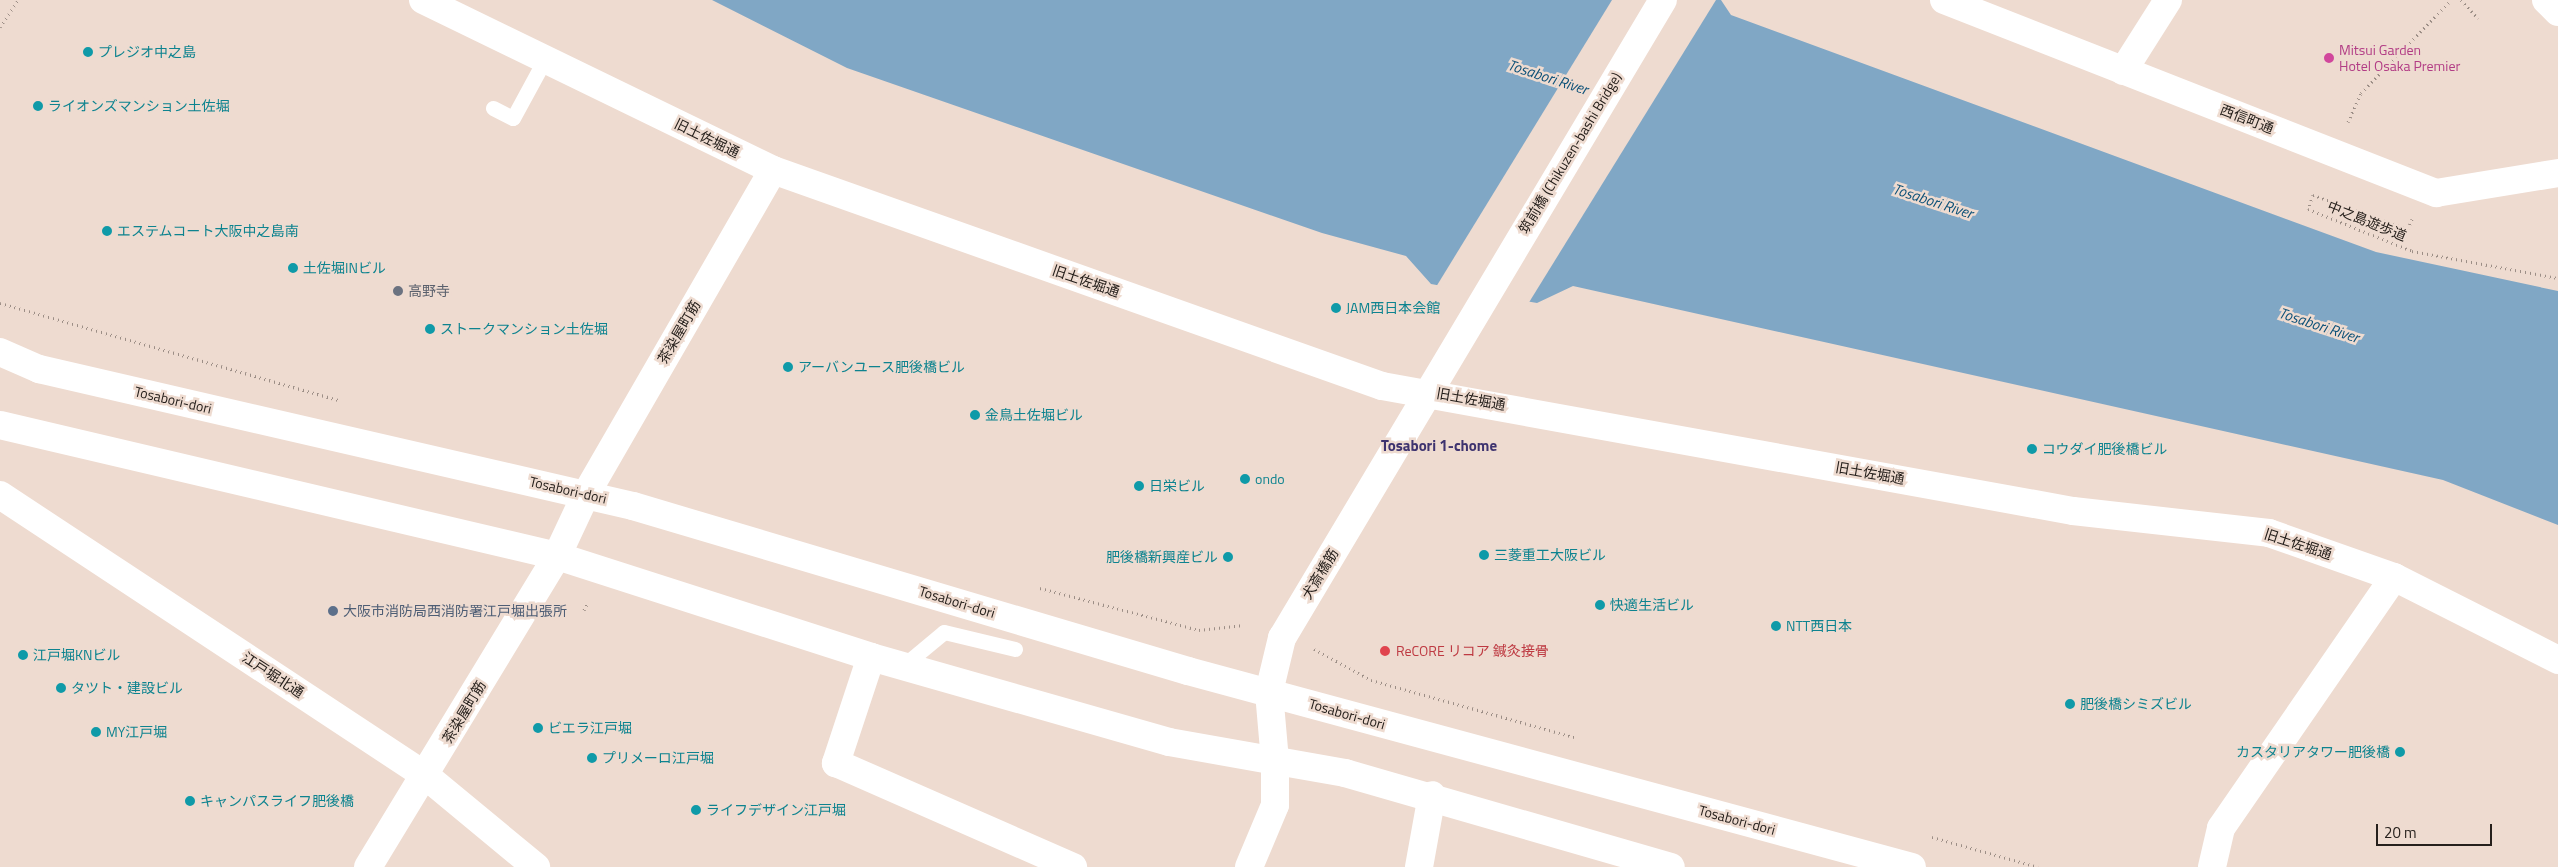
<!DOCTYPE html>
<html>
<head>
<meta charset="utf-8">
<style>
  body { margin:0 }
  #map { position:relative; width:2558px; height:867px; overflow:hidden; background:#eedbd0; font-family:"Titillium Web","Noto Sans JP",sans-serif }
  div>[style] { position:absolute }
  .water>* { inset:0; background:#80a7c5 }
  .pier>* { inset:0; background:#eedbd0 }
  .path>* { height:3px; margin-top:-1.5px; transform-origin:0; background:repeating-linear-gradient(90deg,#9c8e86 0 1px,transparent 0 5px) }
  .service>* { height:15px; margin:-7.5px; padding:0 7.5px; transform-origin:7.5px; border-radius:7.5px; background:#fff }
  .minor>* { height:28px; margin:-14px; padding:0 14px; transform-origin:14px; border-radius:14px; background:#fff }
  .tertiary>* { height:28px; margin:-14px; padding:0 14px; transform-origin:14px; border-radius:14px; background:#fff }
  .dots>* { width:14px; height:14px; translate:-50% -50%; box-sizing:border-box; border:2px solid #eedbd0; border-radius:50% }
  span { translate:-50% -50%; white-space:nowrap; text-align:center; line-height:1.15; -webkit-text-stroke:5px #eedbd0; paint-order:stroke }
  .hotel-label { font-size:14px; color:#b23c85 }
  .left { translate:0 -50%; text-align:left }
  .culture-label { font-size:14px; color:#0d838f }
  .right { translate:-100% -50%; text-align:right }
  .street-label { font-size:14px; color:#26201c }
  .worship-label { font-size:14px; color:#5b616d }
  .service-label { font-size:14px; color:#4e5e75 }
  .health-label { font-size:14px; color:#be3a42 }
  .water-label { font-size:15px; color:#0d5178; font-style:italic }
  .neighbourhood-label { font-size:15px; color:#3e336f; font-weight:700 }
  .scale { position:absolute; left:2376px; top:824px; width:116px; height:22px; box-sizing:border-box; border:2px solid #26201c; border-top:0; padding-left:6px; font-size:15px; line-height:18px; white-space:nowrap; color:#26201c; -webkit-text-stroke:4px #eedbd0; paint-order:stroke }
</style>
</head>
<body>
<div id="map">
  <div class="water">
    <i style="clip-path:polygon(712px 0,1721px 0,1731px 15px,2376px 252px,2558px 291px,2558px 525px,2443px 480px,1573px 286px,1537px 303px,1431px 284px,1406px 256px,1322px 233px,847px 68px)"></i>
  </div>
  <div class="pier">
    <i style="clip-path:polygon(1612px 0,1716px 0,1528px 304px,1436px 287px)"></i>
  </div>
  <div class="path">
    <i style="left:2461px;top:0;width:25px;rotate:47deg"></i>
    <i style="left:0;top:27px;width:32px;rotate:-56deg"></i>
    <i style="left:2348px;top:122px;width:32px;rotate:-66deg"></i>
    <i style="left:2361px;top:93px;width:129px;rotate:-45.9deg"></i>
    <i style="left:2412px;top:219px;width:11px;rotate:112deg"></i>
    <i style="left:2408px;top:229px;width:101px;rotate:-160.3deg"></i>
    <i style="left:2313px;top:195px;width:15px;rotate:110deg"></i>
    <i style="left:2308px;top:209px;width:112px;rotate:22deg"></i>
    <i style="left:2412px;top:251px;width:148px;rotate:10.5deg"></i>
    <i style="left:0;top:303px;width:352px;rotate:16deg"></i>
    <i style="left:1040px;top:588px;width:164px;rotate:14.8deg"></i>
    <i style="left:1199px;top:630px;width:45px;rotate:-6.3deg"></i>
    <i style="left:584px;top:610px;width:9px;rotate:-63deg"></i>
    <i style="left:1314px;top:649px;width:65px;rotate:28.5deg"></i>
    <i style="left:1371px;top:680px;width:211px;rotate:15.7deg"></i>
    <i style="left:1932px;top:837px;width:110px;rotate:15.8deg"></i>
  </div>
  <div class="service">
    <i style="left:493px;top:108px;width:22px;rotate:27deg"></i>
    <i style="left:513px;top:118px;width:67px;rotate:-61.5deg"></i>
    <i style="left:903px;top:666px;width:53px;rotate:-39.7deg"></i>
    <i style="left:944px;top:632px;width:73px;rotate:13.5deg"></i>
  </div>
  <div class="minor">
    <i style="left:423px;top:0;width:389px;rotate:25.9deg"></i>
    <i style="left:773px;top:170px;width:646px;rotate:19.53deg"></i>
    <i style="left:1382px;top:386px;width:702px;rotate:10.25deg"></i>
    <i style="left:2073px;top:511px;width:197px;rotate:6.4deg"></i>
    <i style="left:2269px;top:533px;width:133px;rotate:19.4deg"></i>
    <i style="left:2394px;top:577px;width:184px;rotate:26.8deg"></i>
    <i style="left:1944px;top:0;width:529px;rotate:21.42deg"></i>
    <i style="left:2436px;top:193px;width:124px;rotate:-9.3deg"></i>
    <i style="left:2123px;top:71px;width:84px;rotate:-57.6deg"></i>
    <i style="left:0;top:495px;width:510px;rotate:33.41deg"></i>
    <i style="left:426px;top:776px;width:143px;rotate:39.6deg"></i>
    <i style="left:871px;top:657px;width:112px;rotate:108.3deg"></i>
    <i style="left:836px;top:763px;width:259px;rotate:23.7deg"></i>
    <i style="left:368px;top:867px;width:364px;rotate:-58.7deg"></i>
    <i style="left:557px;top:556px;width:68px;rotate:-64.9deg"></i>
    <i style="left:586px;top:494px;width:374px;rotate:-60deg"></i>
    <i style="left:1249px;top:867px;width:67px;rotate:-67.2deg"></i>
    <i style="left:1275px;top:805px;width:44px;rotate:-90deg"></i>
    <i style="left:1419px;top:867px;width:73px;rotate:-79.8deg"></i>
    <i style="left:2212px;top:867px;width:40px;rotate:-77deg"></i>
    <i style="left:2221px;top:828px;width:305px;rotate:-55.4deg"></i>
  </div>
  <div class="tertiary">
    <i style="left:2546px;top:0;width:17px;rotate:45deg"></i>
    <i style="left:0;top:352px;width:43px;rotate:23.6deg"></i>
    <i style="left:39px;top:369px;width:610px;rotate:12.99deg"></i>
    <i style="left:633px;top:506px;width:579px;rotate:16.56deg"></i>
    <i style="left:1188px;top:671px;width:750px;rotate:15.15deg"></i>
    <i style="left:0;top:425px;width:572px;rotate:13.23deg"></i>
    <i style="left:557px;top:556px;width:330px;rotate:17.8deg"></i>
    <i style="left:871px;top:657px;width:310px;rotate:15.9deg"></i>
    <i style="left:1169px;top:742px;width:179px;rotate:10deg"></i>
    <i style="left:1345px;top:773px;width:339px;rotate:16.1deg"></i>
    <i style="left:1275px;top:761px;width:69px;rotate:-95deg"></i>
    <i style="left:1269px;top:692px;width:56px;rotate:-76.5deg"></i>
    <i style="left:1282px;top:638px;width:743px;rotate:-59.16deg"></i>
  </div>
  <div class="dots">
    <i style="left:88px;top:52px;background:#0f9aa8"></i>
    <i style="left:2329px;top:58px;background:#d1479c"></i>
    <i style="left:38px;top:106px;background:#0f9aa8"></i>
    <i style="left:107px;top:231px;background:#0f9aa8"></i>
    <i style="left:293px;top:268px;background:#0f9aa8"></i>
    <i style="left:398px;top:291px;background:#6b7280"></i>
    <i style="left:1336px;top:308px;background:#0f9aa8"></i>
    <i style="left:430px;top:329px;background:#0f9aa8"></i>
    <i style="left:788px;top:367px;background:#0f9aa8"></i>
    <i style="left:975px;top:415px;background:#0f9aa8"></i>
    <i style="left:2032px;top:449px;background:#0f9aa8"></i>
    <i style="left:1245px;top:479px;background:#0f9aa8"></i>
    <i style="left:1139px;top:486px;background:#0f9aa8"></i>
    <i style="left:1484px;top:555px;background:#0f9aa8"></i>
    <i style="left:1228px;top:557px;background:#0f9aa8"></i>
    <i style="left:1600px;top:605px;background:#0f9aa8"></i>
    <i style="left:333px;top:611px;background:#5c6f8a"></i>
    <i style="left:1776px;top:626px;background:#0f9aa8"></i>
    <i style="left:1385px;top:651px;background:#e0444e"></i>
    <i style="left:23px;top:655px;background:#0f9aa8"></i>
    <i style="left:61px;top:688px;background:#0f9aa8"></i>
    <i style="left:2070px;top:704px;background:#0f9aa8"></i>
    <i style="left:538px;top:728px;background:#0f9aa8"></i>
    <i style="left:96px;top:732px;background:#0f9aa8"></i>
    <i style="left:2400px;top:752px;background:#0f9aa8"></i>
    <i style="left:592px;top:758px;background:#0f9aa8"></i>
    <i style="left:190px;top:801px;background:#0f9aa8"></i>
    <i style="left:696px;top:810px;background:#0f9aa8"></i>
  </div>
  <div class="hotel-label">
    <span class="left" style="left:2339px;top:58px">Mitsui Garden<br>Hotel Osaka Premier</span>
  </div>
  <div class="culture-label">
    <span class="left" style="left:98px;top:52px">プレジオ中之島</span>
    <span class="left" style="left:48px;top:106px">ライオンズマンション土佐堀</span>
    <span class="left" style="left:117px;top:231px">エステムコート大阪中之島南</span>
    <span class="left" style="left:303px;top:268px">土佐堀INビル</span>
    <span class="left" style="left:1346px;top:308px">JAM西日本会館</span>
    <span class="left" style="left:440px;top:329px">ストークマンション土佐堀</span>
    <span class="left" style="left:798px;top:367px">アーバンユース肥後橋ビル</span>
    <span class="left" style="left:985px;top:415px">金鳥土佐堀ビル</span>
    <span class="left" style="left:2042px;top:449px">コウダイ肥後橋ビル</span>
    <span class="left" style="left:1255px;top:479px">ondo</span>
    <span class="left" style="left:1149px;top:486px">日栄ビル</span>
    <span class="left" style="left:1494px;top:555px">三菱重工大阪ビル</span>
    <span class="right" style="left:1218px;top:557px">肥後橋新興産ビル</span>
    <span class="left" style="left:1610px;top:605px">快適生活ビル</span>
    <span class="left" style="left:1786px;top:626px">NTT西日本</span>
    <span class="left" style="left:33px;top:655px">江戸堀KNビル</span>
    <span class="left" style="left:71px;top:688px">タツト・建設ビル</span>
    <span class="left" style="left:2080px;top:704px">肥後橋シミズビル</span>
    <span class="left" style="left:548px;top:728px">ビエラ江戸堀</span>
    <span class="left" style="left:106px;top:732px">MY江戸堀</span>
    <span class="right" style="left:2390px;top:752px">カスタリアタワー肥後橋</span>
    <span class="left" style="left:602px;top:758px">プリメーロ江戸堀</span>
    <span class="left" style="left:200px;top:801px">キャンパスライフ肥後橋</span>
    <span class="left" style="left:706px;top:810px">ライフデザイン江戸堀</span>
  </div>
  <div class="street-label">
    <span style="left:2247px;top:119px;rotate:21deg">西信町通</span>
    <span style="left:707px;top:138px;rotate:26deg">旧土佐堀通</span>
    <span style="left:1570px;top:153px;rotate:-59deg">筑前橋 (Chikuzen-bashi Bridge)</span>
    <span style="left:2367px;top:221px;rotate:22deg">中之島遊歩道</span>
    <span style="left:1086px;top:281px;rotate:19deg">旧土佐堀通</span>
    <span style="left:679px;top:332px;rotate:-60deg">茶染屋町筋</span>
    <span style="left:1471px;top:399px;rotate:10deg">旧土佐堀通</span>
    <span style="left:173px;top:400px;rotate:13deg">Tosabori-dori</span>
    <span style="left:1870px;top:473px;rotate:10deg">旧土佐堀通</span>
    <span style="left:568px;top:490px;rotate:13deg">Tosabori-dori</span>
    <span style="left:2298px;top:544px;rotate:18deg">旧土佐堀通</span>
    <span style="left:1320px;top:574px;rotate:-59deg">犬斎橋筋</span>
    <span style="left:957px;top:602px;rotate:17deg">Tosabori-dori</span>
    <span style="left:273px;top:675px;rotate:33deg">江戸堀北通</span>
    <span style="left:464px;top:712px;rotate:-59deg">茶染屋町筋</span>
    <span style="left:1347px;top:714px;rotate:16deg">Tosabori-dori</span>
    <span style="left:1737px;top:820px;rotate:15deg">Tosabori-dori</span>
  </div>
  <div class="worship-label">
    <span class="left" style="left:408px;top:291px">高野寺</span>
  </div>
  <div class="service-label">
    <span class="left" style="left:343px;top:611px">大阪市消防局西消防署江戸堀出張所</span>
  </div>
  <div class="health-label">
    <span class="left" style="left:1396px;top:651px">ReCORE リコア 鍼灸接骨</span>
  </div>
  <div class="water-label">
    <span style="left:1548px;top:77px;rotate:18deg">Tosabori River</span>
    <span style="left:1933px;top:201px;rotate:18deg">Tosabori River</span>
    <span style="left:2319px;top:325px;rotate:18deg">Tosabori River</span>
  </div>
  <div class="neighbourhood-label">
    <span style="left:1439px;top:446px">Tosabori 1-chome</span>
  </div>
  <div class="scale">20 m</div>
</div>
</body>
</html>
